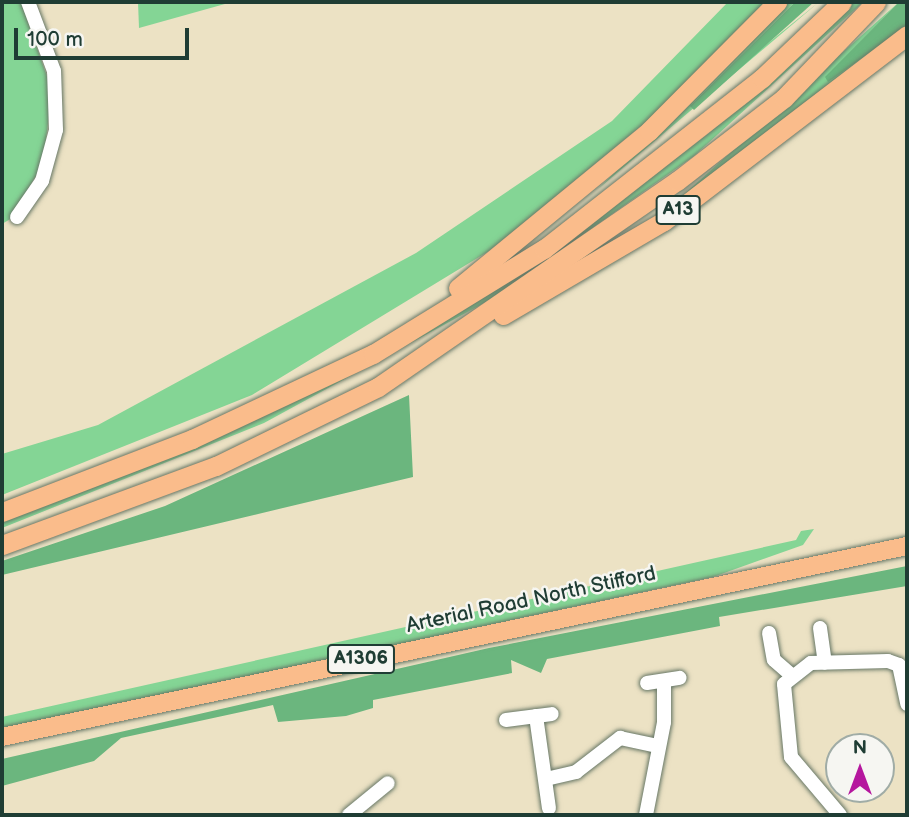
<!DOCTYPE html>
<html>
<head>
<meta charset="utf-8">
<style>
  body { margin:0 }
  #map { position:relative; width:909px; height:817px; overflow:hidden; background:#ece2c4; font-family:"Balsamiq Sans",sans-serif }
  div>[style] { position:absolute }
  .green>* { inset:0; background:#84d595 }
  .forest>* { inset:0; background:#6bb67e }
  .roads { filter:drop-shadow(0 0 2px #677766) drop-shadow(0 0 2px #677766) }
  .minor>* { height:14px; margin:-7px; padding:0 7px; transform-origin:7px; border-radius:7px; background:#fff }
  .major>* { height:18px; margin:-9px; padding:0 9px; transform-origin:9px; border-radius:9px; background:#fabc8b }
  .highway>* { height:19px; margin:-9.5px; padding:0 9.5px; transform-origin:9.5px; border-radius:9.5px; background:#fabc8b }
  span { translate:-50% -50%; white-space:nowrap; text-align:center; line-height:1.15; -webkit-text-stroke:5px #f6f6f2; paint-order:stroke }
  .shield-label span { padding:2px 5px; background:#f6f6f2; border:2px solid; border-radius:5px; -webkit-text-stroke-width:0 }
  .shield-label { font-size:19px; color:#1f3d34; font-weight:700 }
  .street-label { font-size:21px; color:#1f3d34 }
  .frame { position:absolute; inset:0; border:4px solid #1f3d34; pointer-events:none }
  .north { position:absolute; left:825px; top:733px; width:70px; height:70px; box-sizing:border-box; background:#f6f6f2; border:2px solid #a0aca6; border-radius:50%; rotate:0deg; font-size:19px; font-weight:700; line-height:28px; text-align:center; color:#1f3d34 }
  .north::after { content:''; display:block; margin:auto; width:24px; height:32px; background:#b5179e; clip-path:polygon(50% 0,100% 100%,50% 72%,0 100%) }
  .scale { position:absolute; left:14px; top:28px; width:175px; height:32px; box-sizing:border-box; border:4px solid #1f3d34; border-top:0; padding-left:9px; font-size:21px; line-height:24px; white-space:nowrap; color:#1f3d34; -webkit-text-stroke:5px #f6f6f2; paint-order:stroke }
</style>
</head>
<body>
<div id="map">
  <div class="green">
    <i style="clip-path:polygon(2px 2px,21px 2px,52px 91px,43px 163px,12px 218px,2px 224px)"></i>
    <i style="clip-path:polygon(138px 2px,232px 2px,139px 28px)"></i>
    <i style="clip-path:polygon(728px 2px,766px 2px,652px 117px,489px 251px,252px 395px,2px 495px,2px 454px,98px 425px,416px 253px,612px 121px)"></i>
    <i style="clip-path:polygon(787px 2px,795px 2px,690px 106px,819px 2px,598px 189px)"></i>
    <i style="clip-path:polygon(853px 2px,863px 2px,694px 156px,493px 298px,264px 423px,2px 528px,2px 520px,231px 430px,628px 195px,709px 133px)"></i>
    <i style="clip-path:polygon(899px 2px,825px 78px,907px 26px,671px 206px)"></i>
    <i style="clip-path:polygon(814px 529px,803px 545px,713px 577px,2px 729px,2px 717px,796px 540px,801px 531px)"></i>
  </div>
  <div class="forest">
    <i style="clip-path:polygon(795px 2px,814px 2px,694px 110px,690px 106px)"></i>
    <i style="clip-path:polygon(899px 2px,907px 2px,907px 26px,828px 82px,825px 77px)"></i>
    <i style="clip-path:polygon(409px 395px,413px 477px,2px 575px,2px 561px,165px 506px)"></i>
    <i style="clip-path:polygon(907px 566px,907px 586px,719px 617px,720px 626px,547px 659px,541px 673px,511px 660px,512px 673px,373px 700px,373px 708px,346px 716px,278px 722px,273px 705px,121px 738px,94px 761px,2px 786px,2px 759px,489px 648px)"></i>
  </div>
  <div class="roads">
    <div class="minor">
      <i style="left:17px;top:217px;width:44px;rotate:-55.2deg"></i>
      <i style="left:42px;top:181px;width:53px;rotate:-74.6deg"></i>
      <i style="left:56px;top:130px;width:59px;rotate:-91.9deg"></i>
      <i style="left:54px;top:71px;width:74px;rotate:-110.6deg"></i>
      <i style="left:820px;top:628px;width:35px;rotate:82deg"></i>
      <i style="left:769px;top:633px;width:27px;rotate:80deg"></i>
      <i style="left:774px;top:660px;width:21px;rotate:41deg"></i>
      <i style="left:647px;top:683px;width:33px;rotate:-9deg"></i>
      <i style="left:536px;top:716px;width:93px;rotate:82deg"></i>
      <i style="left:506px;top:720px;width:46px;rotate:-7.4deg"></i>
      <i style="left:546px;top:779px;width:31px;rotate:-13deg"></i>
      <i style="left:576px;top:772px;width:56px;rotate:-37.7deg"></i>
      <i style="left:620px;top:738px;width:39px;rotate:12deg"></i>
      <i style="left:349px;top:815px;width:50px;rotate:-39.4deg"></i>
      <i style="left:646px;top:815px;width:95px;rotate:-79deg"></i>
      <i style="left:664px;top:722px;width:41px;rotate:-90deg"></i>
      <i style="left:840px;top:815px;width:76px;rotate:-130.2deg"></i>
      <i style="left:791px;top:757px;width:73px;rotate:-95.5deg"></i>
      <i style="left:784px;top:684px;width:34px;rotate:-38deg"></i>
      <i style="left:811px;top:663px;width:77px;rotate:-1.5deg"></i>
      <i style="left:888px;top:661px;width:12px;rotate:20deg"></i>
      <i style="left:899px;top:665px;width:40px;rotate:78deg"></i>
    </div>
    <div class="major">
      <i style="left:2px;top:737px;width:925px;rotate:-11.92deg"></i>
    </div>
    <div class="highway">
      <i style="left:458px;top:288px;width:247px;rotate:-39.4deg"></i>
      <i style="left:649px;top:131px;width:182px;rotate:-45.2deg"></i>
      <i style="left:503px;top:315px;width:186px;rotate:-30.3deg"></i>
      <i style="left:664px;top:221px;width:306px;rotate:-37.4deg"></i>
      <i style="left:2px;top:512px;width:204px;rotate:-21deg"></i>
      <i style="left:192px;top:439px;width:200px;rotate:-25.2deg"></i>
      <i style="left:373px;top:354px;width:201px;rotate:-31.6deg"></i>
      <i style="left:544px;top:249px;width:277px;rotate:-38.1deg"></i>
      <i style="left:762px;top:78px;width:110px;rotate:-43.5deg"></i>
      <i style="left:2px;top:545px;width:228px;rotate:-20.3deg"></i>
      <i style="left:216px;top:466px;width:180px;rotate:-26deg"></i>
      <i style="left:378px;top:387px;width:363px;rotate:-34.6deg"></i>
      <i style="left:677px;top:181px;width:135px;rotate:-37.8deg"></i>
      <i style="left:784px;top:98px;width:133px;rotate:-46.2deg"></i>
    </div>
  </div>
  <div class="shield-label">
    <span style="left:678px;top:210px">A13</span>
    <span style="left:361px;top:659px">A1306</span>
  </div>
  <div class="street-label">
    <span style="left:531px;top:600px;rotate:-12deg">Arterial Road North Stifford</span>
  </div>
  <div class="frame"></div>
  <div class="north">N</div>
  <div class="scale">100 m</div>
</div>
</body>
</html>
